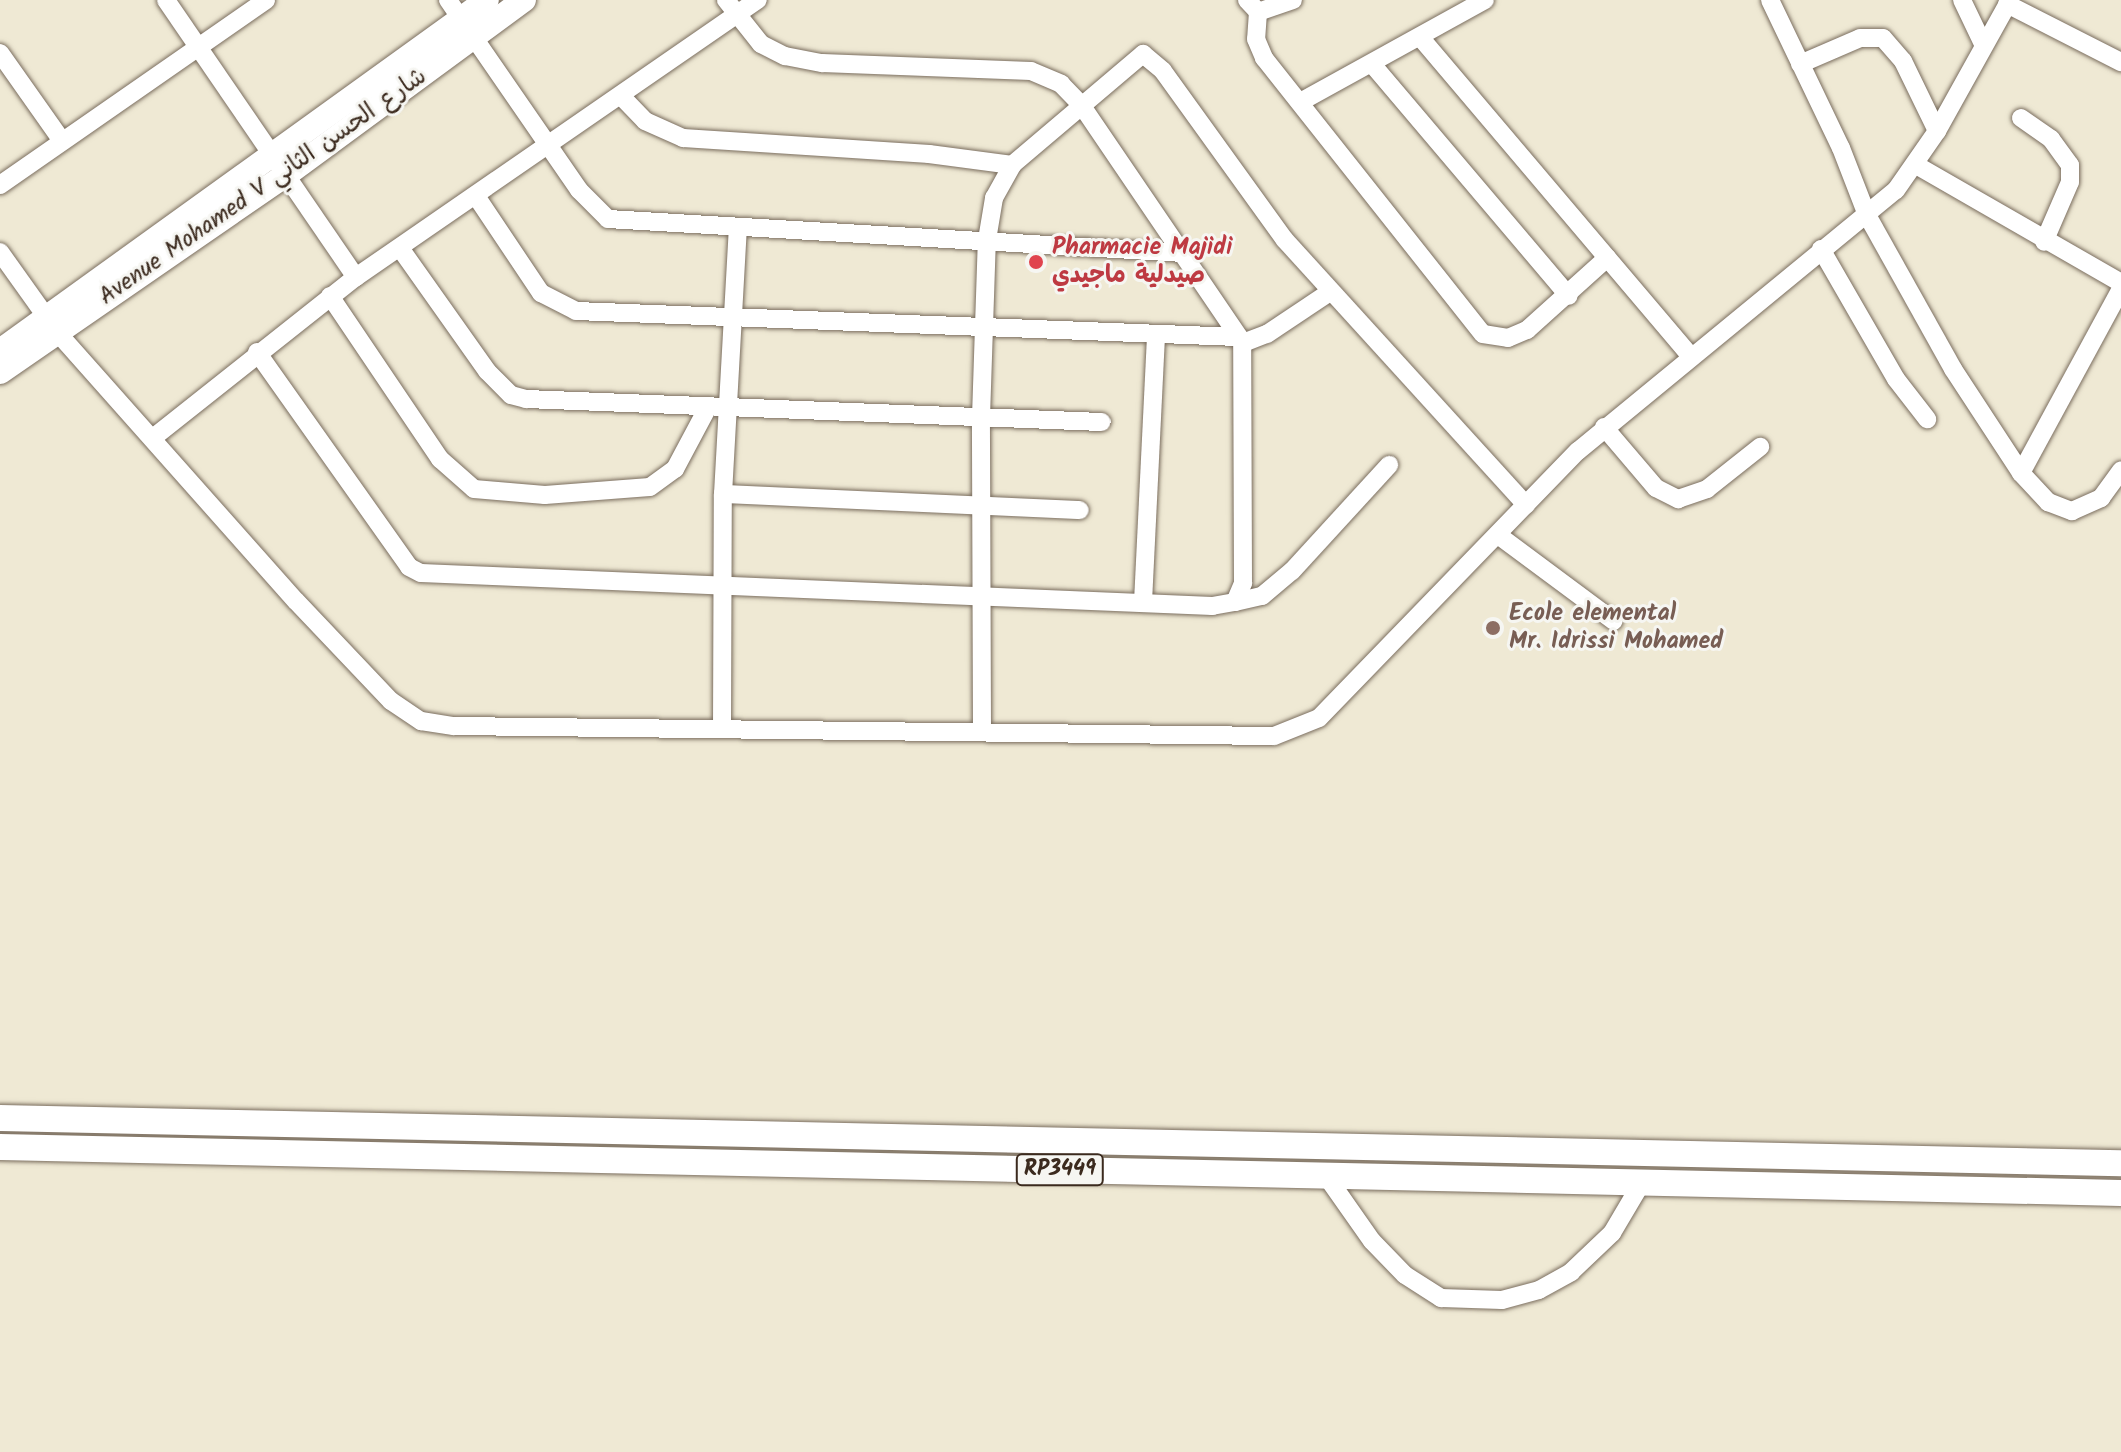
<!DOCTYPE html>
<html>
<head>
<meta charset="utf-8">
<style>
  body { margin:0 }
  #map { position:relative; width:2121px; height:1452px; overflow:hidden; background:#efe9d4; font-family:Kalam,"Playpen Sans Arabic",sans-serif }
  div>[style] { position:absolute }
  .roads { filter:drop-shadow(0 0 2px #7a6d5e) drop-shadow(0 0 2px #7a6d5e) }
  .minor>* { height:18px; margin:-9px; padding:0 9px; transform-origin:9px; border-radius:9px; background:#fff }
  .major>* { height:24px; margin:-12px; padding:0 12px; transform-origin:12px; border-radius:12px; background:#fff }
  .highway>* { height:26px; margin:-13px; padding:0 13px; transform-origin:13px; border-radius:13px; background:#fff }
  .dots>* { width:22px; height:22px; translate:-50% -50%; box-sizing:border-box; border:4px solid #f6f6f2; border-radius:50% }
  span { translate:-50% -50%; white-space:nowrap; text-align:center; line-height:1.15; -webkit-text-stroke:6px #f6f6f2; paint-order:stroke }
  .shield-label span { padding:2px 6px; background:#f6f6f2; border:2px solid; border-radius:6px; -webkit-text-stroke-width:0 }
  .shield-label { font-size:22px; color:#3b2a1e; font-weight:700 }
  .street-label { font-size:24px; color:#3b2a1e }
  .health-label { font-size:24px; color:#be3a42; font-weight:700 }
  .left { translate:0 -50%; text-align:left }
  .education-label { font-size:24px; color:#785e54; font-weight:700 }
</style>
</head>
<body>
<div id="map">
  <div class="roads">
    <div class="minor">
      <i style="left:166px;top:0;width:336px;rotate:55.6deg"></i>
      <i style="left:448px;top:0;width:231px;rotate:55.4deg"></i>
      <i style="left:579px;top:190px;width:41px;rotate:45deg"></i>
      <i style="left:608px;top:219px;width:576px;rotate:3.38deg"></i>
      <i style="left:726px;top:0;width:56px;rotate:51.5deg"></i>
      <i style="left:761px;top:44px;width:27px;rotate:27deg"></i>
      <i style="left:785px;top:56px;width:38px;rotate:11deg"></i>
      <i style="left:822px;top:63px;width:209px;rotate:2.2deg"></i>
      <i style="left:1031px;top:71px;width:33px;rotate:23deg"></i>
      <i style="left:1061px;top:84px;width:30px;rotate:46deg"></i>
      <i style="left:1082px;top:106px;width:287px;rotate:55.8deg"></i>
      <i style="left:1243px;top:343px;width:26px;rotate:-21deg"></i>
      <i style="left:1267px;top:334px;width:76px;rotate:-33.7deg"></i>
      <i style="left:1247px;top:0;width:16px;rotate:47deg"></i>
      <i style="left:1258px;top:12px;width:27px;rotate:94deg"></i>
      <i style="left:1256px;top:39px;width:21px;rotate:67deg"></i>
      <i style="left:1264px;top:58px;width:352px;rotate:51.6deg"></i>
      <i style="left:1483px;top:334px;width:25px;rotate:9deg"></i>
      <i style="left:1508px;top:338px;width:21px;rotate:-23deg"></i>
      <i style="left:1527px;top:330px;width:108px;rotate:-42deg"></i>
      <i style="left:1770px;top:0;width:164px;rotate:64.4deg"></i>
      <i style="left:1841px;top:148px;width:72px;rotate:68.8deg"></i>
      <i style="left:1867px;top:215px;width:176px;rotate:60.8deg"></i>
      <i style="left:1953px;top:369px;width:124px;rotate:56.8deg"></i>
      <i style="left:2021px;top:473px;width:40px;rotate:47deg"></i>
      <i style="left:2048px;top:502px;width:26px;rotate:21deg"></i>
      <i style="left:2072px;top:511px;width:32px;rotate:-24deg"></i>
      <i style="left:2101px;top:498px;width:34px;rotate:-54deg"></i>
      <i style="left:1962px;top:0;width:49px;rotate:64.5deg"></i>
      <i style="left:2007px;top:4px;width:128px;rotate:27deg"></i>
      <i style="left:1258px;top:12px;width:37px;rotate:-19deg"></i>
      <i style="left:1420px;top:37px;width:419px;rotate:49.7deg"></i>
      <i style="left:0;top:53px;width:108px;rotate:54.8deg"></i>
      <i style="left:1372px;top:64px;width:304px;rotate:49.7deg"></i>
      <i style="left:1800px;top:64px;width:65px;rotate:-23.4deg"></i>
      <i style="left:1860px;top:38px;width:23px"></i>
      <i style="left:1883px;top:38px;width:30px;rotate:49deg"></i>
      <i style="left:1903px;top:61px;width:78px;rotate:64.1deg"></i>
      <i style="left:622px;top:97px;width:33px;rotate:46deg"></i>
      <i style="left:645px;top:121px;width:42px;rotate:24.1deg"></i>
      <i style="left:683px;top:138px;width:247px;rotate:3.7deg"></i>
      <i style="left:929px;top:154px;width:84px;rotate:7.5deg"></i>
      <i style="left:1302px;top:101px;width:209px;rotate:-28.9deg"></i>
      <i style="left:2021px;top:118px;width:37px;rotate:35deg"></i>
      <i style="left:2051px;top:139px;width:32px;rotate:54deg"></i>
      <i style="left:2070px;top:165px;width:17px;rotate:90deg"></i>
      <i style="left:2070px;top:182px;width:65px;rotate:113.4deg"></i>
      <i style="left:1916px;top:165px;width:237px;rotate:29.9deg"></i>
      <i style="left:0;top:185px;width:324px;rotate:-34.8deg"></i>
      <i style="left:476px;top:196px;width:117px;rotate:56.2deg"></i>
      <i style="left:541px;top:293px;width:39px;rotate:27deg"></i>
      <i style="left:576px;top:311px;width:663px;rotate:2.25deg"></i>
      <i style="left:400px;top:248px;width:151px;rotate:54.7deg"></i>
      <i style="left:487px;top:371px;width:34px;rotate:45deg"></i>
      <i style="left:511px;top:395px;width:16px;rotate:15deg"></i>
      <i style="left:526px;top:399px;width:576px;rotate:2.29deg"></i>
      <i style="left:1821px;top:249px;width:150px;rotate:60deg"></i>
      <i style="left:1896px;top:379px;width:51px;rotate:52.2deg"></i>
      <i style="left:0;top:252px;width:98px;rotate:54.5deg"></i>
      <i style="left:57px;top:332px;width:360px;rotate:48.4deg"></i>
      <i style="left:296px;top:601px;width:138px;rotate:46.5deg"></i>
      <i style="left:391px;top:701px;width:36px;rotate:34deg"></i>
      <i style="left:421px;top:721px;width:33px;rotate:9deg"></i>
      <i style="left:454px;top:726px;width:820px;rotate:0.7deg"></i>
      <i style="left:1274px;top:736px;width:48px;rotate:-21.8deg"></i>
      <i style="left:1319px;top:718px;width:372px;rotate:-45.9deg"></i>
      <i style="left:1578px;top:451px;width:411px;rotate:-39.4deg"></i>
      <i style="left:1896px;top:190px;width:72px;rotate:-55.2deg"></i>
      <i style="left:1937px;top:131px;width:150px;rotate:-60.9deg"></i>
      <i style="left:330px;top:296px;width:197px;rotate:56deg"></i>
      <i style="left:440px;top:459px;width:45px;rotate:41.4deg"></i>
      <i style="left:474px;top:489px;width:71px;rotate:4.8deg"></i>
      <i style="left:545px;top:495px;width:105px;rotate:-4.4deg"></i>
      <i style="left:650px;top:487px;width:31px;rotate:-36deg"></i>
      <i style="left:675px;top:469px;width:70px;rotate:-62deg"></i>
      <i style="left:257px;top:352px;width:263px;rotate:54.7deg"></i>
      <i style="left:409px;top:567px;width:13px;rotate:27deg"></i>
      <i style="left:421px;top:573px;width:792px;rotate:2.39deg"></i>
      <i style="left:1212px;top:606px;width:23px;rotate:-10deg"></i>
      <i style="left:1235px;top:602px;width:21px;rotate:-67deg"></i>
      <i style="left:1243px;top:583px;width:242px;rotate:-90.2deg"></i>
      <i style="left:1604px;top:427px;width:80px;rotate:49.6deg"></i>
      <i style="left:1656px;top:488px;width:25px;rotate:27deg"></i>
      <i style="left:1678px;top:499px;width:31px;rotate:-19deg"></i>
      <i style="left:1707px;top:489px;width:68px;rotate:-38.4deg"></i>
      <i style="left:154px;top:437px;width:258px;rotate:-38.4deg"></i>
      <i style="left:356px;top:277px;width:488px;rotate:-34.6deg"></i>
      <i style="left:2021px;top:473px;width:209px;rotate:-61.5deg"></i>
      <i style="left:723px;top:494px;width:357px;rotate:2.6deg"></i>
      <i style="left:1498px;top:535px;width:144px;rotate:36.6deg"></i>
      <i style="left:1143px;top:602px;width:265px;rotate:-87.2deg"></i>
      <i style="left:1235px;top:602px;width:28px;rotate:-13deg"></i>
      <i style="left:1262px;top:596px;width:39px;rotate:-40deg"></i>
      <i style="left:1292px;top:571px;width:144px;rotate:-47.5deg"></i>
      <i style="left:722px;top:727px;width:233px;rotate:-89.8deg"></i>
      <i style="left:723px;top:494px;width:267px;rotate:-86.8deg"></i>
      <i style="left:982px;top:730px;width:313px;rotate:-90.2deg"></i>
      <i style="left:981px;top:417px;width:177px;rotate:-88.1deg"></i>
      <i style="left:987px;top:240px;width:43px;rotate:-80.5deg"></i>
      <i style="left:994px;top:198px;width:38px;rotate:-61deg"></i>
      <i style="left:1012px;top:165px;width:172px;rotate:-40.3deg"></i>
      <i style="left:1143px;top:54px;width:26px;rotate:40deg"></i>
      <i style="left:1163px;top:71px;width:208px;rotate:54.2deg"></i>
      <i style="left:1285px;top:240px;width:358px;rotate:47.7deg"></i>
      <i style="left:1327px;top:1177px;width:78px;rotate:54.9deg"></i>
      <i style="left:1372px;top:1241px;width:47px;rotate:45.9deg"></i>
      <i style="left:1405px;top:1275px;width:43px;rotate:32.6deg"></i>
      <i style="left:1441px;top:1298px;width:61px;rotate:1.9deg"></i>
      <i style="left:1502px;top:1300px;width:38px;rotate:-15deg"></i>
      <i style="left:1539px;top:1290px;width:37px;rotate:-29deg"></i>
      <i style="left:1571px;top:1272px;width:57px;rotate:-43.6deg"></i>
      <i style="left:1612px;top:1233px;width:57px;rotate:-59.4deg"></i>
    </div>
    <div class="major">
      <i style="left:0;top:351px;width:600px;rotate:-35.78deg"></i>
      <i style="left:0;top:372px;width:349px;rotate:-34.6deg"></i>
      <i style="left:287px;top:174px;width:294px;rotate:-36.3deg"></i>
    </div>
    <div class="highway">
      <i style="left:0;top:1118px;width:2121px;rotate:1.22deg"></i>
      <i style="left:0;top:1147px;width:2121px;rotate:1.24deg"></i>
    </div>
  </div>
  <div class="dots">
    <i style="left:1036px;top:262px;background:#e0444e"></i>
    <i style="left:1493px;top:628px;background:#8d6e63"></i>
  </div>
  <div class="shield-label">
    <span style="left:1060px;top:1170px">RP3449</span>
  </div>
  <div class="street-label">
    <span style="left:263px;top:187px;rotate:-35deg">Avenue Mohamed V شارع الحسن الثاني</span>
  </div>
  <div class="health-label">
    <span class="left" style="left:1052px;top:262px">Pharmacie Majidi<br>صيدلية ماجيدي</span>
  </div>
  <div class="education-label">
    <span class="left" style="left:1509px;top:628px">Ecole elemental<br>Mr. Idrissi Mohamed</span>
  </div>
</div>
</body>
</html>
